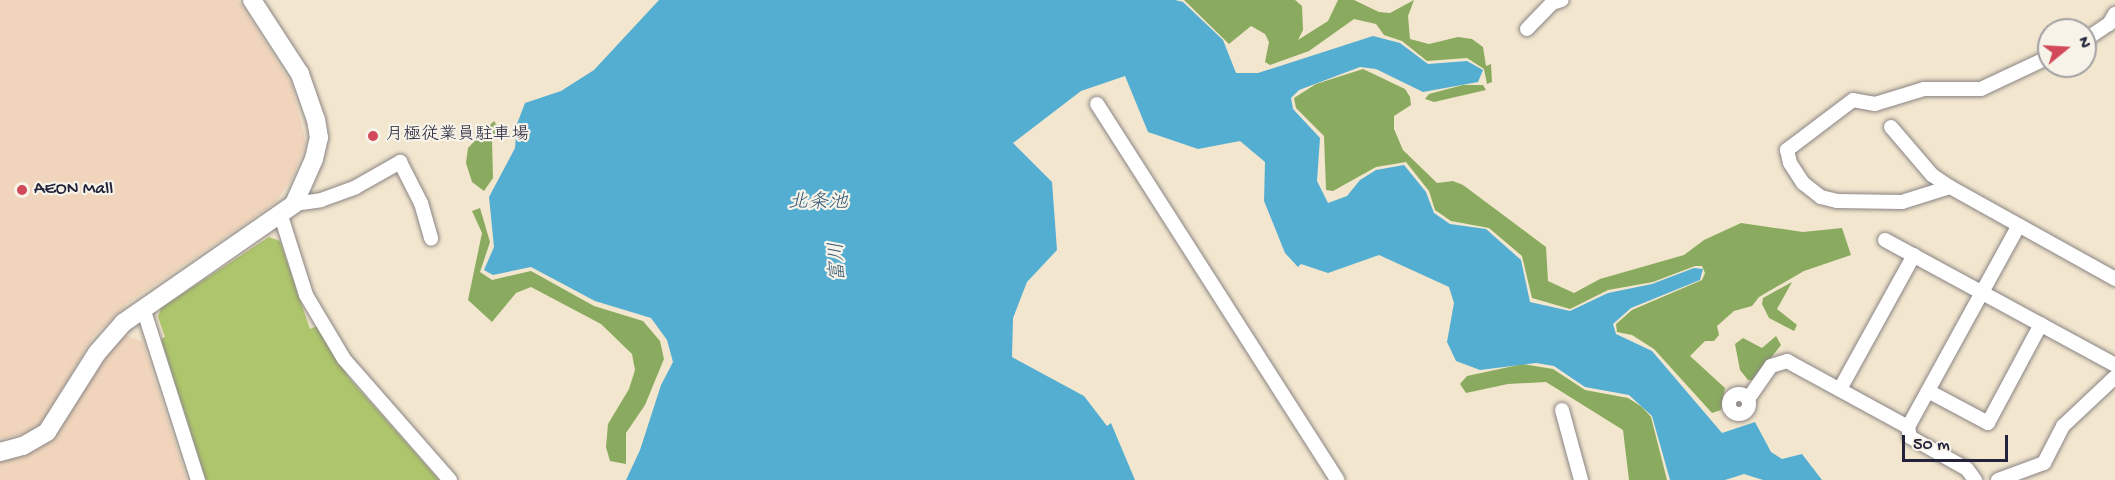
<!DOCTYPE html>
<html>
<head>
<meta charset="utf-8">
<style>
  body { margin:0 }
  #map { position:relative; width:2115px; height:480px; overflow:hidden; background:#f2e6ce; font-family:"Gochi Hand","Klee One",sans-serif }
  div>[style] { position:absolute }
  .built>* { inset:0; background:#f0d5bc }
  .green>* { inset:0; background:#aec66b }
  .forest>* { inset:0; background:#8aab5f }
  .water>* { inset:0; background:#54aed2 }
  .roads { filter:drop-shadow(0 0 2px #8a8484) drop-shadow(0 0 2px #8a8484) }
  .minor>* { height:14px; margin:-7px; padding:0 7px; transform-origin:7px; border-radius:7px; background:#fff }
  .minor>.ring { margin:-7px; padding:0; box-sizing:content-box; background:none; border:14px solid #fff; border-radius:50% }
  .tertiary>* { height:18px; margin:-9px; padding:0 9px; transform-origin:9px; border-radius:9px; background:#fff }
  .dots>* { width:16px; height:16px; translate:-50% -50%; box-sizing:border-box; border:3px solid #f7f3e8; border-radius:50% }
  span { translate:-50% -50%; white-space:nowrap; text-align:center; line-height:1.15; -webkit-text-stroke:4.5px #f7f3e8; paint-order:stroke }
  .poi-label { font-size:18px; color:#22223b }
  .left { translate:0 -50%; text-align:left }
  .water-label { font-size:20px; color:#365a77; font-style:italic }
  .north { position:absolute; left:2037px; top:18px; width:60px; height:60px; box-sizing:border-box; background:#f7f3e8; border:2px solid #a29fa3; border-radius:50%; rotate:72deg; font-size:16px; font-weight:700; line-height:24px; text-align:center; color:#22223b }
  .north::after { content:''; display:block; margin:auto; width:21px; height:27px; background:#d1495b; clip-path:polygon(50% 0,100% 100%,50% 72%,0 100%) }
  .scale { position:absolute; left:1902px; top:435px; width:106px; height:27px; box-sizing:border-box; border:3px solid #22223b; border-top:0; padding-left:8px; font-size:18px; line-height:21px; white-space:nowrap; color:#22223b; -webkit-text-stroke:4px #f7f3e8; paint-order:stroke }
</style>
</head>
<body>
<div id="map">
  <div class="built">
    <i style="clip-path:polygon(0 0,238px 0,292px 85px,306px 142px,293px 177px,276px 202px,128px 303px,93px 337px,42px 423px,32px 432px,0 439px)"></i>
    <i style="clip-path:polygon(125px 335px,143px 342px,187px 480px,0 480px,0 460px,49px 442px,97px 366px)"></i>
  </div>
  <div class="green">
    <i style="clip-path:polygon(269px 237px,280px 241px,310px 329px,317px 326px,349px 378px,439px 480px,206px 480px,161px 339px,165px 337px,158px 317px,161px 308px)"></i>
  </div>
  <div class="forest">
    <i style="clip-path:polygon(1184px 0,1295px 0,1302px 6px,1303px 30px,1298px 40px,1328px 21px,1338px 0,1354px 0,1379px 12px,1390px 13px,1414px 0,1408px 16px,1410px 39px,1429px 44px,1458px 37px,1472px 39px,1483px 47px,1486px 66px,1491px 64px,1492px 82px,1487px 84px,1484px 69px,1467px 58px,1427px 61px,1402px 41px,1384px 35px,1376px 24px,1354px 19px,1309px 51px,1270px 65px,1265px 62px,1269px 42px,1265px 34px,1251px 26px,1229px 44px)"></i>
    <i style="clip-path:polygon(1363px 69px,1405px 89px,1410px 97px,1411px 105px,1394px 116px,1394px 129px,1403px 150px,1437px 183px,1453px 181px,1463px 185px,1546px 247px,1548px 281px,1574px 293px,1600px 279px,1684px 255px,1704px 240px,1741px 223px,1803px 232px,1842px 228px,1851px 255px,1804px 271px,1759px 297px,1752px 306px,1734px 311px,1717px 326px,1719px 335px,1714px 341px,1705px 341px,1690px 356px,1725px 388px,1721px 410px,1712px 413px,1654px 349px,1632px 335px,1617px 332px,1616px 324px,1632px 310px,1702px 280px,1705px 273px,1702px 266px,1695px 266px,1653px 282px,1608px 290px,1570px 309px,1532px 298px,1522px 256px,1489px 228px,1451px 221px,1435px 210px,1429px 191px,1406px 162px,1376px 167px,1333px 191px,1326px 190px,1324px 136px,1296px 108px,1294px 98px,1316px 84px)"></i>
    <i style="clip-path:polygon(1463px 85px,1483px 85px,1486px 90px,1434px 102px,1425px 99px,1429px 94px)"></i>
    <i style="clip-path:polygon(494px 121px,499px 129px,492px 140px,493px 178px,484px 191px,472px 182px,466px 163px,468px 148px)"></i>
    <i style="clip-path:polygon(480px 208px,490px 242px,480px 272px,492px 280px,531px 271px,594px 306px,643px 321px,660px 341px,664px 359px,645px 405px,626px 433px,626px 464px,610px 461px,606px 447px,608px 424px,629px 389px,635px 370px,632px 354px,601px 324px,531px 287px,516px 293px,492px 322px,468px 300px,482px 233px,472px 211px)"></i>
    <i style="clip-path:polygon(1792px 282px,1777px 309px,1797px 325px,1794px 331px,1769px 318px,1762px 304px,1763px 298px)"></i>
    <i style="clip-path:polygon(1776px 336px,1781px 345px,1754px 380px,1748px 380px,1740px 370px,1735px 344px,1743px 338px,1762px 348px)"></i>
    <i style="clip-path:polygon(1523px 364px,1553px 369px,1585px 390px,1628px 398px,1642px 407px,1651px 417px,1667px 480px,1629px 480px,1623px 430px,1546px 382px,1508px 384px,1466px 393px,1460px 384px,1467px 376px)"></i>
  </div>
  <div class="water">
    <i style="clip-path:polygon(659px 0,1175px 0,1183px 2px,1223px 40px,1236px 73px,1258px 73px,1373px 36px,1400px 43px,1428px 64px,1467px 61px,1483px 70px,1478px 82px,1423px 92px,1376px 69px,1360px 67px,1299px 90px,1291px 98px,1293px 109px,1320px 138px,1317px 181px,1328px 203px,1347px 196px,1360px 180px,1376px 170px,1404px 165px,1426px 192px,1434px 213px,1450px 224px,1486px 229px,1521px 260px,1530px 302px,1570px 311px,1608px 293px,1652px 284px,1694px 268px,1703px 269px,1700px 280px,1631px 308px,1613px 324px,1616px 334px,1652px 351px,1722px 433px,1755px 422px,1771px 452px,1782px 459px,1802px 454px,1822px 480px,1763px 480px,1744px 474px,1725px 480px,1670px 480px,1652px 416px,1629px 395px,1585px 387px,1554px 366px,1536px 363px,1480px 370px,1456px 361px,1447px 342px,1454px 303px,1449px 287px,1379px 255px,1328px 273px,1301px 264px,1298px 267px,1285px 253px,1264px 201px,1265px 162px,1240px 141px,1198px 149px,1148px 132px,1125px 76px,1081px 91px,1013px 143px,1052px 182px,1057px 250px,1027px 282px,1013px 318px,1012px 357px,1084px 396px,1107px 426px,1111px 423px,1135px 480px,626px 480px,640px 450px,661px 385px,673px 362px,667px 340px,651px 318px,595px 301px,531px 267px,493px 275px,484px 270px,494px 247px,489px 197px,515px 148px,517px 124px,525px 103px,561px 91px,594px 70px)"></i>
  </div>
  <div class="roads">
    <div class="minor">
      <i style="left:1527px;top:29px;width:36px;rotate:-46deg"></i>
      <i style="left:1552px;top:3px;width:10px;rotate:-17deg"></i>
      <i style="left:2085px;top:40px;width:29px;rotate:-34deg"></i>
      <i style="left:2109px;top:24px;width:12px;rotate:-59deg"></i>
      <i style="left:2049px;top:57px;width:75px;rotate:154.8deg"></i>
      <i style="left:1981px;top:89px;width:57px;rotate:180deg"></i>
      <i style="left:1924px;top:89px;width:51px;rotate:163deg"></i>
      <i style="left:1875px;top:104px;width:22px;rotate:-170deg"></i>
      <i style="left:1853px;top:100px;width:83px;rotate:142.9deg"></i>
      <i style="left:1787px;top:150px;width:13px;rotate:77deg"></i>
      <i style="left:1790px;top:163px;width:24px;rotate:57deg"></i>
      <i style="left:1803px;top:183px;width:23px;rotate:38deg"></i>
      <i style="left:1821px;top:197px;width:16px;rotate:14deg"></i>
      <i style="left:1837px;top:201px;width:65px;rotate:0.9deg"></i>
      <i style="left:1902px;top:202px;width:50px;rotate:-17.4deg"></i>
      <i style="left:1950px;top:187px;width:189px;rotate:29.1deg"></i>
      <i style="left:1097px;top:104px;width:446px;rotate:57.4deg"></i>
      <i style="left:1891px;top:127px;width:63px;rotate:49.5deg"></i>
      <i style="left:1932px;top:175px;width:22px;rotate:34deg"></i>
      <i style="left:294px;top:204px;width:27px;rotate:-8deg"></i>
      <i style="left:321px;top:200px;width:37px;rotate:-20deg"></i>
      <i style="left:356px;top:187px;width:51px;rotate:-29.6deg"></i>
      <i style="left:400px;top:162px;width:46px;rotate:62.9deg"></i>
      <i style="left:421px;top:203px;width:37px;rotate:74deg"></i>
      <i style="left:281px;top:216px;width:83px;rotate:72.4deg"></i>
      <i style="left:306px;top:295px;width:74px;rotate:59.3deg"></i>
      <i style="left:344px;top:359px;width:161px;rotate:48.8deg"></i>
      <i style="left:1885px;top:240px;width:262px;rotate:28.5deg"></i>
      <i style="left:143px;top:308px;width:181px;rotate:72.3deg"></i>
      <i style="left:1840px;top:389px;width:153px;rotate:-61.1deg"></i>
      <i style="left:1928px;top:391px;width:68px;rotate:28.1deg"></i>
      <i style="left:1988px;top:423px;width:112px;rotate:-61.8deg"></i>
      <i class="ring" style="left:1729px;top:394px;width:6px;height:6px"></i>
      <i style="left:1748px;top:399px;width:40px;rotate:-55.1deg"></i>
      <i style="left:1771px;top:366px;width:17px;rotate:-17deg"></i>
      <i style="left:1787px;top:361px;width:138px;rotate:28.6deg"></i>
      <i style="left:1908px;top:427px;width:10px;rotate:79deg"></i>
      <i style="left:1910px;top:437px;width:65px;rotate:29.3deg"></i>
      <i style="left:1967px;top:469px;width:14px;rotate:54deg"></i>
      <i style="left:1562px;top:410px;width:73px;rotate:74.8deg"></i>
      <i style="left:1908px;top:427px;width:228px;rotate:-61.2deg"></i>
      <i style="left:1998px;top:480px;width:49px;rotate:-20.3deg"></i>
      <i style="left:2044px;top:463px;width:42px;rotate:-62.8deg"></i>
      <i style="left:2063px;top:426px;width:71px;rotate:-43.3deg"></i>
    </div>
    <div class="tertiary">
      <i style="left:0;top:452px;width:24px;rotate:-15deg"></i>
      <i style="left:23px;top:446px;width:28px;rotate:-30deg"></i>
      <i style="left:47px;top:432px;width:93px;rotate:-57.7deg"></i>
      <i style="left:97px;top:353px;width:40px;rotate:-49deg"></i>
      <i style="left:123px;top:323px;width:208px;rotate:-34.8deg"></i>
      <i style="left:294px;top:204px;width:49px;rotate:-66deg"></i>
      <i style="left:314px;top:159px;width:22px;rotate:-77deg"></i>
      <i style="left:319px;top:138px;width:18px;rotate:-99deg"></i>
      <i style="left:316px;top:120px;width:49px;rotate:-109.2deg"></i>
      <i style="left:300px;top:74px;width:88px;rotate:-123deg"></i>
    </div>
  </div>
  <div class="dots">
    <i style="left:373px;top:136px;background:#d1495b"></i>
    <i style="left:22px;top:190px;background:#d1495b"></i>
  </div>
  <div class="poi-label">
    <span class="left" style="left:385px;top:136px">月極従業員駐車場</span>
    <span class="left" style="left:34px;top:190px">AEON Mall</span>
  </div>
  <div class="water-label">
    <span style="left:818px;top:203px">北条池</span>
    <span style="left:839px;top:262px;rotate:-93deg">富川</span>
  </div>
  <div class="north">N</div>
  <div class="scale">50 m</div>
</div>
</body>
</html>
